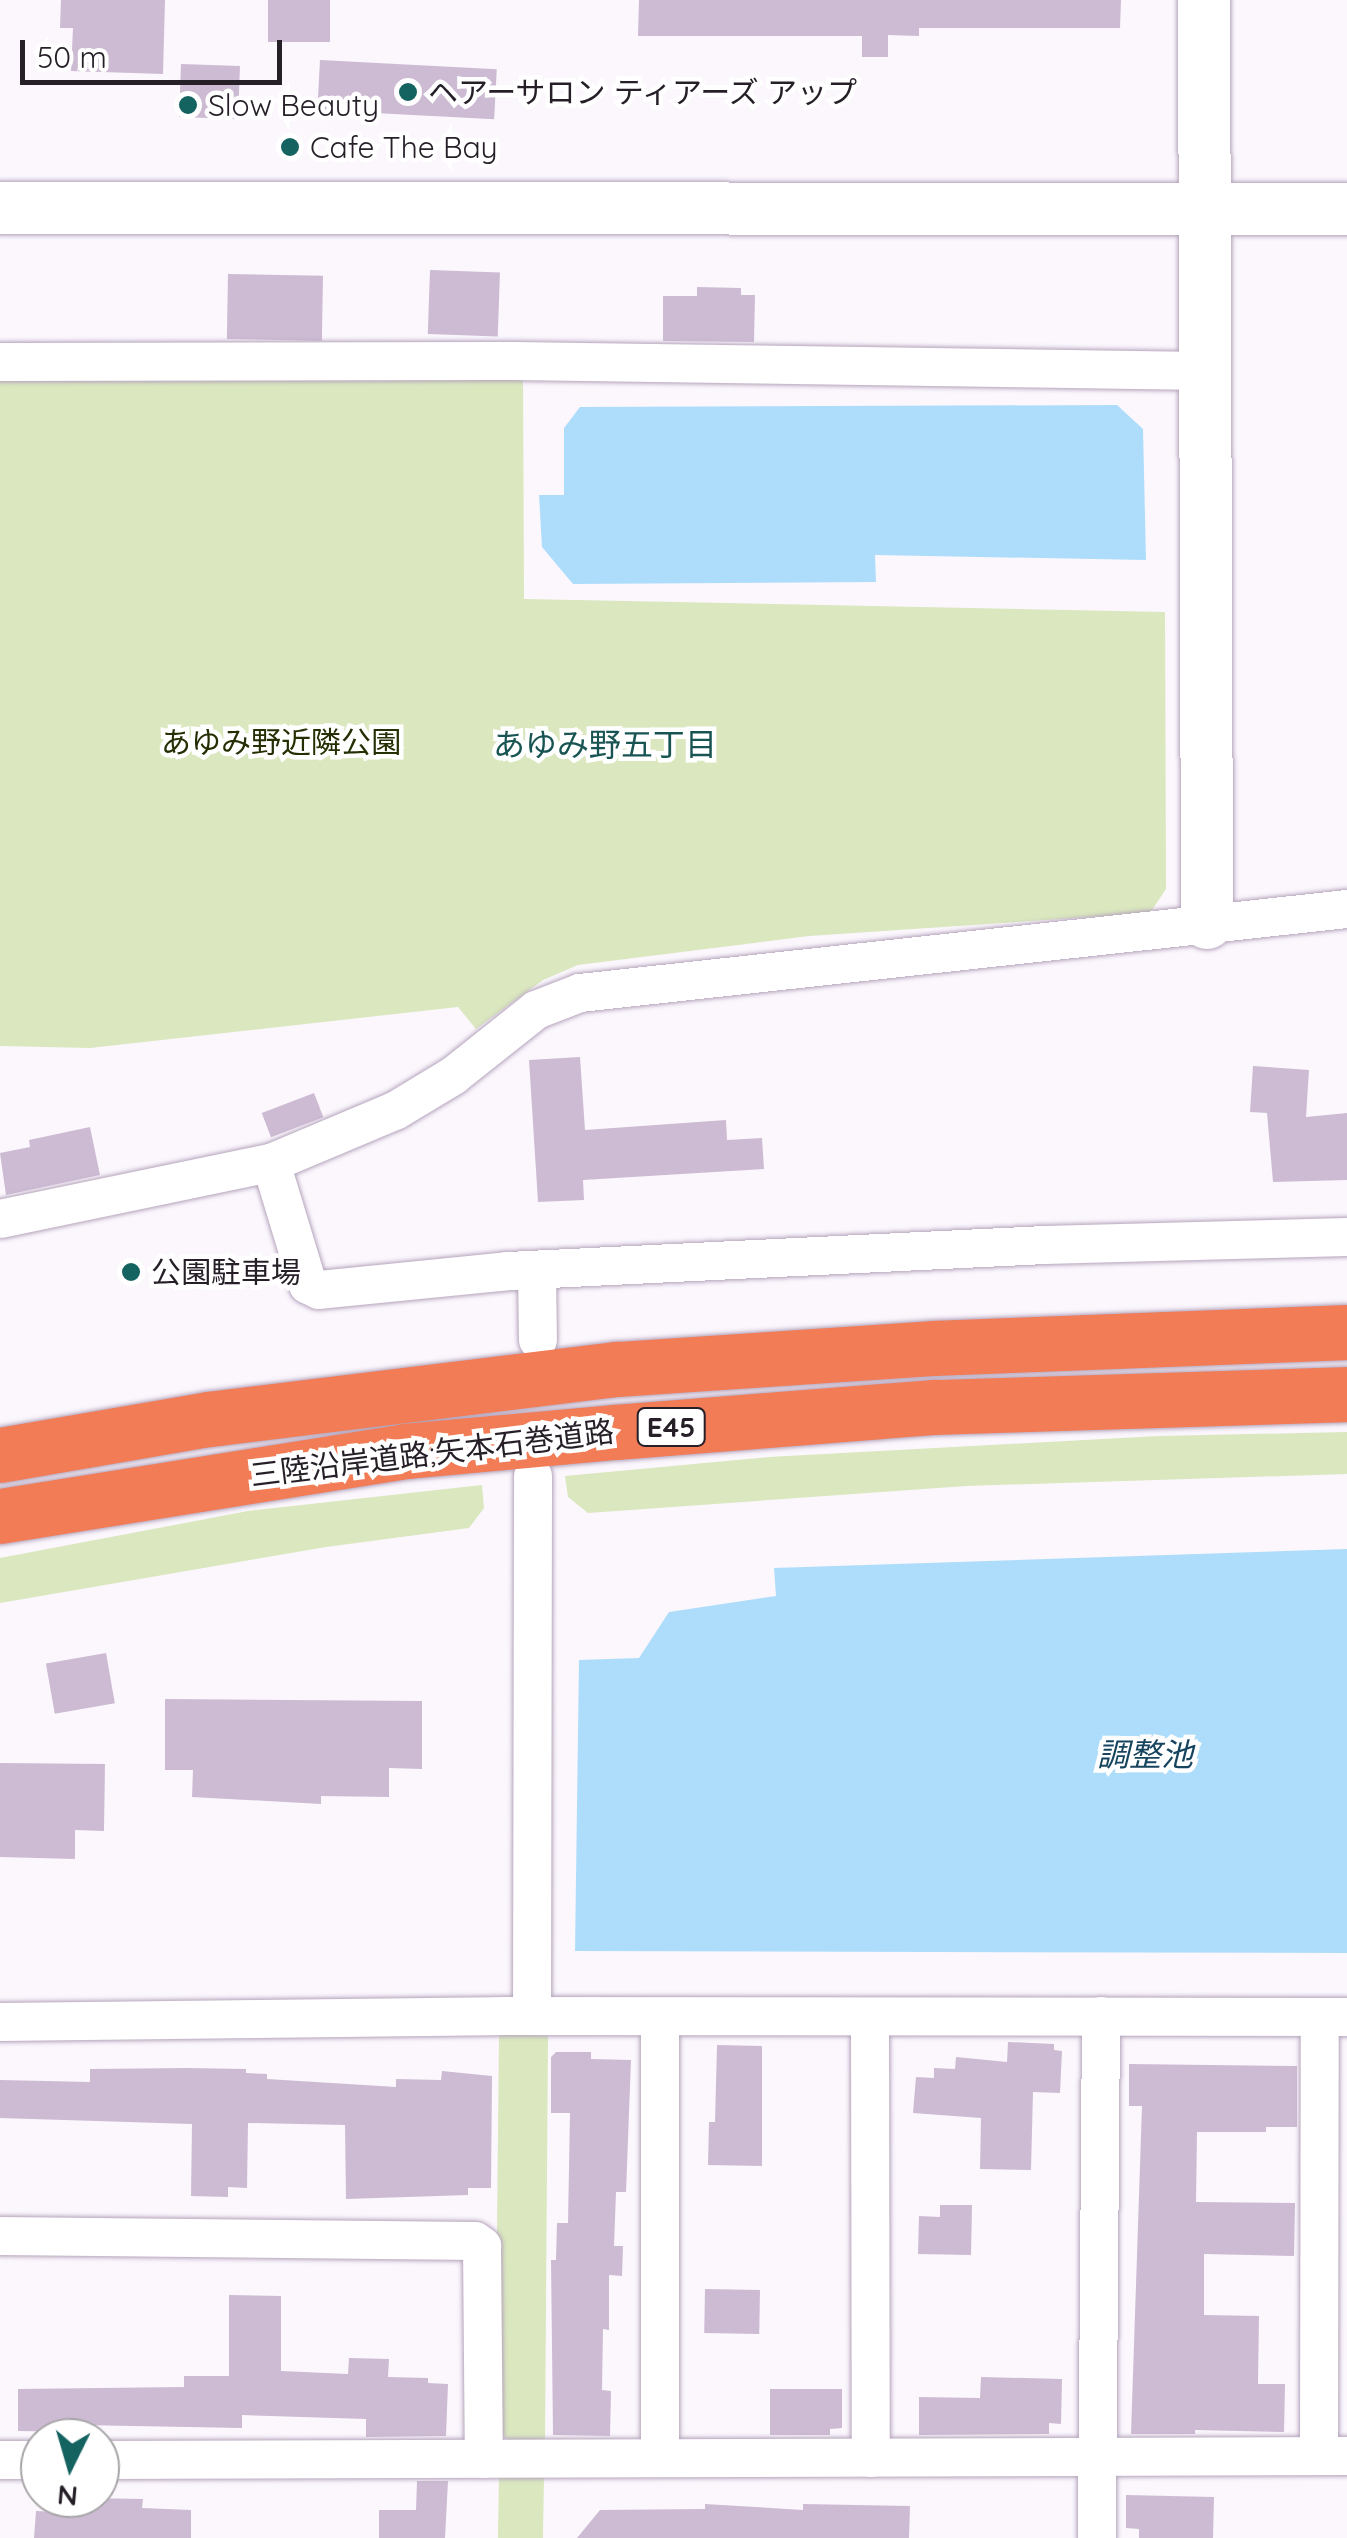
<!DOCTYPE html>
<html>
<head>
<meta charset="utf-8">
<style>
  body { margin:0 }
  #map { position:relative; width:1347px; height:2538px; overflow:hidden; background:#fbf7fd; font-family:Quicksand,"Noto Sans JP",sans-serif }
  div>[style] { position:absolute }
  .green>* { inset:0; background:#dae7bf; transform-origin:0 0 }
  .water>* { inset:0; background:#aeddfb }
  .building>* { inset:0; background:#cdbbd3; transform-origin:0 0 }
  .roads { filter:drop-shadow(0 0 2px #b5a4bc) drop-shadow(0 0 2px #b5a4bc) }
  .street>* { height:38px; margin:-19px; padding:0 19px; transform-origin:19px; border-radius:19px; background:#fff }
  .secondary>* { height:52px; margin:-26px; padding:0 26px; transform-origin:26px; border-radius:26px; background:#fff }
  .highway>* { height:55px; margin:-27.5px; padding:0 27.5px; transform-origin:27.5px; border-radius:27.5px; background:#f17c55 }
  .dots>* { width:28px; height:28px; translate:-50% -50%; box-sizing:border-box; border:5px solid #fff; border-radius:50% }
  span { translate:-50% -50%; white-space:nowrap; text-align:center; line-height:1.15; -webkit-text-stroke:9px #fff; paint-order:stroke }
  .shield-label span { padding:2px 8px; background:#fff; border:2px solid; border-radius:8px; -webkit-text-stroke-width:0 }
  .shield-label { font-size:28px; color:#261f28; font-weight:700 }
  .poi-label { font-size:30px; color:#261f28 }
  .left { translate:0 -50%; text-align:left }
  .park-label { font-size:30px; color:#242f03 }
  .street-label { font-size:30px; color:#261f28 }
  .neighbourhood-label { font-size:32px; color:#185452 }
  .water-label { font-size:32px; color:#17455f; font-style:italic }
  .north { position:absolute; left:20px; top:2418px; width:100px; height:100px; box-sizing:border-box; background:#fff; border:2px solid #a8a5a9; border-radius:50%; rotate:185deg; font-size:28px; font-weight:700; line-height:40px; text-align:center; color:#261f28 }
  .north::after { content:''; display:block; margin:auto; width:35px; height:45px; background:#146361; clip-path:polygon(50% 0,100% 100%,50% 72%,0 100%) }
  .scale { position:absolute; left:20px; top:40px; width:262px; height:45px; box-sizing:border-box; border:5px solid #261f28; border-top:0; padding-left:12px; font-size:30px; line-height:35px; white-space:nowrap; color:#261f28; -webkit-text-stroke:8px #fff; paint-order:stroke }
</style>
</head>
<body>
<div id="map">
  <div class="green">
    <i style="clip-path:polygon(0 376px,523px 377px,524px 599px,1165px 612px,1166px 889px,1150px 913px,809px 936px,578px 965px,543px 980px,476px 1029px,458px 1007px,90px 1048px,0 1046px)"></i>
    <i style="clip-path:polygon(1347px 1432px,1347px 1474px,966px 1486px,588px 1513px,568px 1497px,565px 1476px,769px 1457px,1158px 1436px)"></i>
    <i style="clip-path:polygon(482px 1485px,484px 1508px,469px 1528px,326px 1547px,0 1603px,0 1558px,248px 1511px)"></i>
    <i style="clip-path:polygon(499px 2034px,548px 2036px,545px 2440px,510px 2441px,495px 2428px)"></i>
    <i style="left:499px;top:2476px;width:45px;height:62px;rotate:1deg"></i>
  </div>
  <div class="water">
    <i style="clip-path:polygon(1117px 405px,1143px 429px,1146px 560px,875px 555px,876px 582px,573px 584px,542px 547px,539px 495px,564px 495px,564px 428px,580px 407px)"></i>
    <i style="clip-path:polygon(1347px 1549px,1347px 1953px,575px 1951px,579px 1660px,639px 1658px,669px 1612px,776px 1596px,774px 1568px)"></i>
  </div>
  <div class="building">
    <i style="clip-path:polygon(61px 0,165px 0,163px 74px,71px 71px,73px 28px,60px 28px)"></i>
    <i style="left:268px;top:0;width:62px;height:42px"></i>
    <i style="clip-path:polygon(639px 0,1121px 0,1120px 28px,919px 28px,919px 36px,888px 35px,888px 57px,862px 57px,862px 36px,638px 36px)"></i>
    <i style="left:320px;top:60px;width:177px;height:50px;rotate:3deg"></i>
    <i style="left:181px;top:64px;width:59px;height:53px;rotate:2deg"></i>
    <i style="left:430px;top:270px;width:70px;height:64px;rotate:2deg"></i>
    <i style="left:228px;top:274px;width:95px;height:65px;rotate:1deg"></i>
    <i style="clip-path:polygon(697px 287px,741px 288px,741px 295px,755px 295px,754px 342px,663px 341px,663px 296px,697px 296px)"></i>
    <i style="clip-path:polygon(580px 1057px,585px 1130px,726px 1120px,727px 1140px,762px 1138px,764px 1169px,583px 1180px,584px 1200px,538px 1202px,529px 1060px)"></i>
    <i style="clip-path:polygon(1253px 1066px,1309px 1070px,1306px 1117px,1347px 1113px,1347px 1180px,1273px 1182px,1267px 1113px,1250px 1112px)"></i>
    <i style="left:314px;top:1093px;width:26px;height:56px;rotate:69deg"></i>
    <i style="clip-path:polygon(90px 1127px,100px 1175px,6px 1195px,0 1153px,30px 1147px,29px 1140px)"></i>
    <i style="left:106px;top:1653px;width:51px;height:61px;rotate:80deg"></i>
    <i style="clip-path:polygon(165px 1699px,422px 1701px,422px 1769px,389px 1768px,389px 1797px,321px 1796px,321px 1804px,192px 1797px,193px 1770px,165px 1770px)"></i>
    <i style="clip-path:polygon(0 1763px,105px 1764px,104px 1831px,75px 1830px,75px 1859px,0 1857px)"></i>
    <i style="clip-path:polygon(1008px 2042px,1054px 2044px,1054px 2050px,1062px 2051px,1060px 2093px,1033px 2092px,1031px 2170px,980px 2169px,981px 2118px,913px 2113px,916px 2077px,934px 2078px,934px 2068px,955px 2069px,956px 2057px,1007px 2062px)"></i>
    <i style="clip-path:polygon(717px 2045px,762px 2046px,762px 2166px,708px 2165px,709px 2122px,715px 2122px)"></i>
    <i style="clip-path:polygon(556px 2052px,591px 2052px,591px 2059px,631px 2060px,626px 2192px,616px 2192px,614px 2246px,623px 2246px,622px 2276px,609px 2275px,609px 2330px,603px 2329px,602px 2390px,611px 2391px,610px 2436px,553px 2435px,551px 2260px,556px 2260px,557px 2223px,568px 2223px,570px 2113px,551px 2113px,551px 2057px)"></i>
    <i style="clip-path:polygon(1129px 2064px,1297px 2066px,1297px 2127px,1266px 2127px,1266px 2132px,1197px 2132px,1196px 2202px,1295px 2203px,1294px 2256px,1204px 2254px,1204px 2315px,1259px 2316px,1258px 2384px,1285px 2384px,1284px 2432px,1195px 2430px,1195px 2434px,1131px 2434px,1142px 2106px,1129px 2106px)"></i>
    <i style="clip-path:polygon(187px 2068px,246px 2069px,246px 2073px,267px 2074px,267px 2079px,396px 2087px,396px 2079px,441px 2080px,442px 2071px,492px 2076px,491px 2188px,468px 2188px,468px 2195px,346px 2199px,345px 2125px,248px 2123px,247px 2188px,228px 2187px,228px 2197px,191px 2196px,192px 2124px,0 2118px,0 2080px,90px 2082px,90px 2069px)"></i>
    <i style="clip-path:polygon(940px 2205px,972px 2205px,971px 2255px,918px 2254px,919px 2216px,940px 2217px)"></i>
    <i style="left:705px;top:2289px;width:55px;height:44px;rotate:1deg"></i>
    <i style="clip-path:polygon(229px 2295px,281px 2296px,281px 2371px,348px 2374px,349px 2358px,389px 2359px,388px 2377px,428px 2378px,428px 2383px,448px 2384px,446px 2436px,366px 2437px,366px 2419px,242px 2415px,242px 2428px,80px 2425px,80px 2432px,18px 2431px,18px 2389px,184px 2387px,184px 2376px,229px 2376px)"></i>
    <i style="clip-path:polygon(981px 2377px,1062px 2379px,1061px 2424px,1049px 2423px,1049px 2434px,919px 2435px,919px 2397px,980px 2398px)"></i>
    <i style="clip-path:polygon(770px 2389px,842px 2389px,842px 2428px,830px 2429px,830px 2435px,770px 2435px)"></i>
    <i style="clip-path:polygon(417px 2481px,448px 2481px,445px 2538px,379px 2538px,379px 2510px,416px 2510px)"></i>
    <i style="clip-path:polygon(1126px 2495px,1214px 2497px,1213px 2538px,1139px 2538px,1139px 2529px,1126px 2528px)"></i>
    <i style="clip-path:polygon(86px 2498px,143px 2499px,142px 2508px,191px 2510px,191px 2538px,34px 2538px,36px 2511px,85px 2513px)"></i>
    <i style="clip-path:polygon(705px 2504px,803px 2510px,803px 2504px,910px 2506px,909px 2538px,577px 2538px,600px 2510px,705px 2509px)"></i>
  </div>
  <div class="roads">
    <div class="street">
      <i style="left:0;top:362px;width:514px;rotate:-0.11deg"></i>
      <i style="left:514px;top:361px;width:690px;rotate:0.83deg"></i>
      <i style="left:271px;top:1163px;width:127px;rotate:73.1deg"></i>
      <i style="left:308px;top:1285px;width:12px;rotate:24deg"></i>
      <i style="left:319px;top:1290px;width:190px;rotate:-5.7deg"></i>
      <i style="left:508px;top:1271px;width:538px;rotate:-2.77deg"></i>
      <i style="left:1045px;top:1245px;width:302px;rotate:-1.5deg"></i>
      <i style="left:0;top:1219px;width:277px;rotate:-11.7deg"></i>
      <i style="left:271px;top:1163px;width:134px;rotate:-22.8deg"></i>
      <i style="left:395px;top:1111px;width:68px;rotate:-31.1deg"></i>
      <i style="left:453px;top:1076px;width:106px;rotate:-38.5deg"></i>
      <i style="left:536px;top:1010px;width:47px;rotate:-21.1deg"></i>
      <i style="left:580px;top:993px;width:772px;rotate:-6.25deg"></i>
      <i style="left:537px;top:1271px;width:69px;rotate:89.2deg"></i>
      <i style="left:532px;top:2016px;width:540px;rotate:-89.89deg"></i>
      <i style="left:870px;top:2018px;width:440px;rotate:89.9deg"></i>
      <i style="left:0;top:2022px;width:506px;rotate:-0.68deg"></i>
      <i style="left:506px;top:2016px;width:841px;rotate:0.07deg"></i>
      <i style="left:0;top:2236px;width:475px;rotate:0.6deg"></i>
      <i style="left:475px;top:2241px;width:9px;rotate:36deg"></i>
      <i style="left:482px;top:2246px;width:213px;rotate:89.5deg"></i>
      <i style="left:660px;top:2456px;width:439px;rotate:-90deg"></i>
      <i style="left:1319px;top:2456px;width:438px;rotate:-89.9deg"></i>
      <i style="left:0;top:2460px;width:40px"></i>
      <i style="left:100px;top:2460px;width:1247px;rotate:-0.18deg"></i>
      <i style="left:1097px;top:2538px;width:522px;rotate:-89.56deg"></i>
    </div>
    <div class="secondary">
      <i style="left:1204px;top:0;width:923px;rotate:89.81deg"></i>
      <i style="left:0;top:208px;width:1347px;rotate:0.04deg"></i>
    </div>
    <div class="highway">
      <i style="left:0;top:1455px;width:212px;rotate:-9.8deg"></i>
      <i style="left:209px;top:1419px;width:411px;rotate:-7deg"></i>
      <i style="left:617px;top:1369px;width:318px;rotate:-3.8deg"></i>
      <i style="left:934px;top:1348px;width:413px;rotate:-2.2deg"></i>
      <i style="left:0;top:1516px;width:410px;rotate:-9.1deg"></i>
      <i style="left:405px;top:1451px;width:211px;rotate:-5.2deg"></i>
      <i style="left:615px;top:1432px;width:321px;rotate:-4.5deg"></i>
      <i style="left:935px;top:1407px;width:412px;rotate:-1.8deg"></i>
    </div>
  </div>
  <div class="dots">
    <i style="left:408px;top:92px;background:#146361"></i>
    <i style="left:188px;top:105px;background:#146361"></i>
    <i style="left:290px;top:147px;background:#146361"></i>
    <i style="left:131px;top:1272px;background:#146361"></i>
  </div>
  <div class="shield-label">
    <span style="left:671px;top:1427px">E45</span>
  </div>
  <div class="poi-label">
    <span class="left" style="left:428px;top:92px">ヘアーサロン ティアーズ アップ</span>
    <span class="left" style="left:208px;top:105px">Slow Beauty</span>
    <span class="left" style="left:310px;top:147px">Cafe The Bay</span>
    <span class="left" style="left:151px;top:1272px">公園駐車場</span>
  </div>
  <div class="park-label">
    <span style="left:281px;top:742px">あゆみ野近隣公園</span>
  </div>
  <div class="street-label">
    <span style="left:432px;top:1453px;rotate:-7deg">三陸沿岸道路;矢本石巻道路</span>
  </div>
  <div class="neighbourhood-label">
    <span style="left:605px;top:744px">あゆみ野五丁目</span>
  </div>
  <div class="water-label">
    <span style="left:1145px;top:1754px">調整池</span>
  </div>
  <div class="north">N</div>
  <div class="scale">50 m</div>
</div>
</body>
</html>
